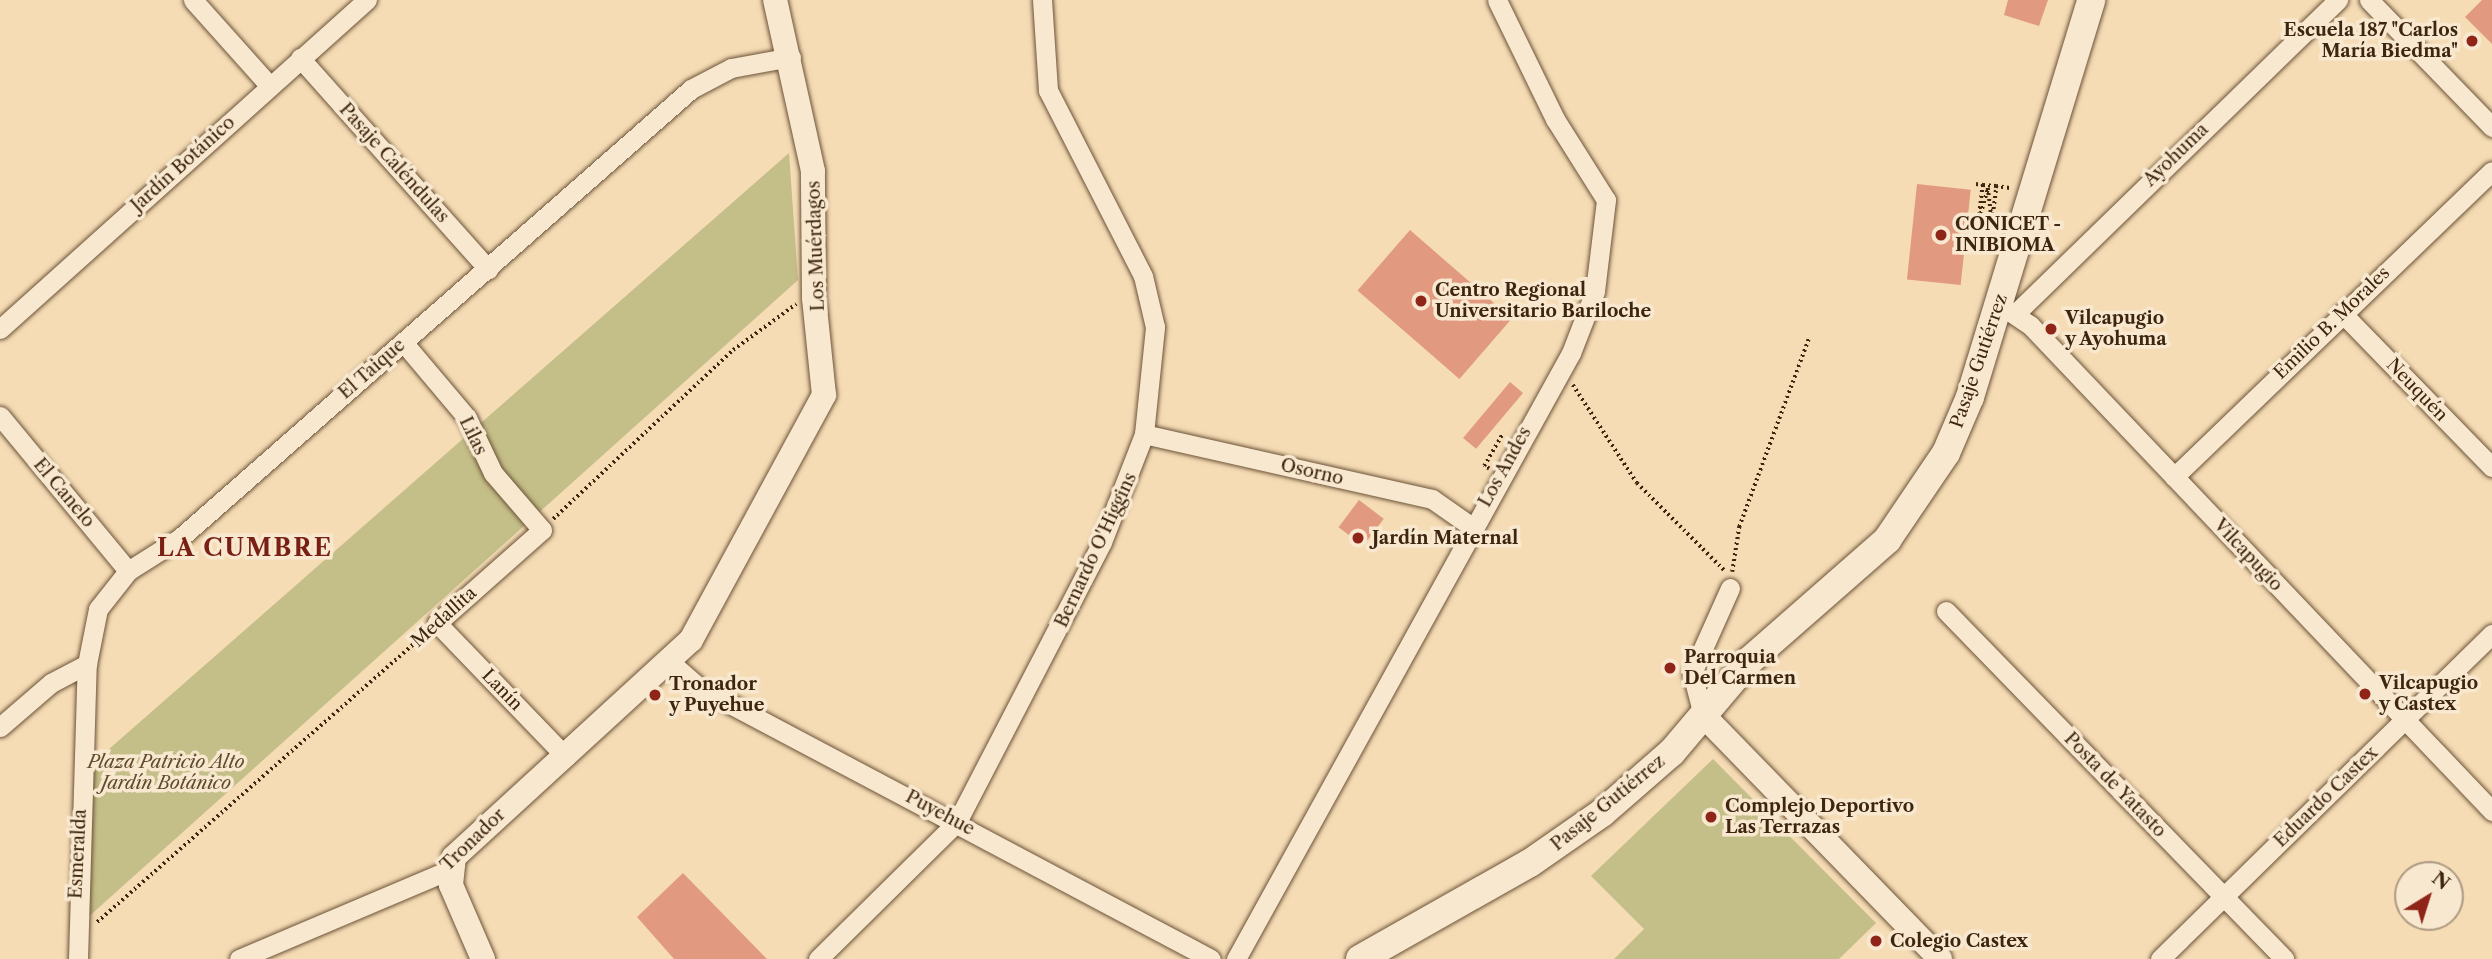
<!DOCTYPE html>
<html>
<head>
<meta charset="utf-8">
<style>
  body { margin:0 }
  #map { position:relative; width:2492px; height:959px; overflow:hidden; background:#f5dcb5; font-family:"Libre Caslon Text",serif }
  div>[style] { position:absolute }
  .green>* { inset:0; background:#c4be88 }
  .building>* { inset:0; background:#e19a80; transform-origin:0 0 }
  .path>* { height:3.5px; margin-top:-1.75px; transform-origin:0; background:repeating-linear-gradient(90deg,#3e250f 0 2px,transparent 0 5.5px) }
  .roads { filter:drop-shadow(0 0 2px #6c5338) drop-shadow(0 0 2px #6c5338) }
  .minor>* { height:19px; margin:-9.5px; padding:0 9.5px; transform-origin:9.5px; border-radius:9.5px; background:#f8e8cf }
  .tertiary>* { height:24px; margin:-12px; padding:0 12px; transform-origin:12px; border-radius:12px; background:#f8e8cf }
  .secondary>* { height:28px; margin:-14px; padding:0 14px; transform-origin:14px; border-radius:14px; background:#f8e8cf }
  .dots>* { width:19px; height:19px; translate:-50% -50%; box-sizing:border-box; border:4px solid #f8e8cf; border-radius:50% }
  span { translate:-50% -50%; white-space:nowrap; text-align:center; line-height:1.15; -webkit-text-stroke:7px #f8e8cf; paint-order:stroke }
  .poi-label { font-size:18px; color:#3e250f; font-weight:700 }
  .right { translate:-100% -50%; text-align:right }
  .left { translate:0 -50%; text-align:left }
  .street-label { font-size:18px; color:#3e250f }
  .park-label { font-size:18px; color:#604b2d; font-style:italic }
  .district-label { font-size:24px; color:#7a1f14; font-weight:700; letter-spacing:2px }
  .north { position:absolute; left:2394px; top:861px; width:70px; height:70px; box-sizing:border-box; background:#f8e8cf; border:2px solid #ae9a82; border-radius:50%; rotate:38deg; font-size:19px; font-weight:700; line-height:28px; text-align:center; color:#3e250f }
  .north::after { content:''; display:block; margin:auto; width:24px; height:32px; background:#8f2418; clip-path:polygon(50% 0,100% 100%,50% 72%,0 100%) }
</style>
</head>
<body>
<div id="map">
  <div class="green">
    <i style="clip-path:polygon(789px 153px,798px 280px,86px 919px,92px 764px)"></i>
    <i style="clip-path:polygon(1713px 759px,1876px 923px,1839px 959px,1614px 959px,1644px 929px,1591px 876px)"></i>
  </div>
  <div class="building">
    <i style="clip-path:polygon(2008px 0,2048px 0,2039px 26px,2004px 15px)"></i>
    <i style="clip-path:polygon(2482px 0,2492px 0,2492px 44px,2465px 17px)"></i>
    <i style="left:1917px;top:184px;width:54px;height:96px;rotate:6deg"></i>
    <i style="left:1410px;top:230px;width:135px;height:80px;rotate:41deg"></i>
    <i style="left:1510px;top:382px;width:17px;height:73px;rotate:40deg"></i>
    <i style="left:1359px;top:500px;width:31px;height:34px;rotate:37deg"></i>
    <i style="clip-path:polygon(683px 873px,767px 959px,674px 959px,637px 917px)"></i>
  </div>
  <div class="path">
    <i style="left:1976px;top:184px;width:7px;rotate:8deg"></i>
    <i style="left:1983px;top:185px;width:34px;rotate:97deg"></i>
    <i style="left:1979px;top:219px;width:32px;rotate:-74deg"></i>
    <i style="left:1988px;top:188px;width:32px;rotate:83deg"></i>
    <i style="left:1992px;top:220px;width:34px;rotate:-83deg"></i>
    <i style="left:1996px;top:186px;width:14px;rotate:8deg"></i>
    <i style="left:1983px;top:185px;width:13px;rotate:4deg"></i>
    <i style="left:1573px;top:385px;width:117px;rotate:56.9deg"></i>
    <i style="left:1637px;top:483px;width:126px;rotate:45deg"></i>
    <i style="left:1489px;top:469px;width:6px;rotate:-149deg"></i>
    <i style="left:1484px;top:466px;width:36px;rotate:-60deg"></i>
    <i style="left:553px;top:519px;width:247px;rotate:-43.2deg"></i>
    <i style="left:733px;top:350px;width:78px;rotate:-36.1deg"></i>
    <i style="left:1732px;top:572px;width:46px;rotate:-81.2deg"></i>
    <i style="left:1739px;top:527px;width:202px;rotate:-69.7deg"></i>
    <i style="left:97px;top:922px;width:436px;rotate:-41.3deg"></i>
  </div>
  <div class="roads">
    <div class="minor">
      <i style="left:193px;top:0;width:114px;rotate:48.2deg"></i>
      <i style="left:2369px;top:0;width:177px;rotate:45.9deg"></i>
      <i style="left:300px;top:58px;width:283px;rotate:48.3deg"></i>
      <i style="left:2000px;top:305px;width:36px;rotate:34deg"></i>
      <i style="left:2030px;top:325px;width:671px;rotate:46.45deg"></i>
      <i style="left:2017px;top:312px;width:448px;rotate:-44.2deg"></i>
      <i style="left:2342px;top:313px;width:215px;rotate:45.8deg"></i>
      <i style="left:0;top:329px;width:493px;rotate:-41.9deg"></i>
      <i style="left:403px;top:342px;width:99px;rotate:49.9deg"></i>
      <i style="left:467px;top:418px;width:61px;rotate:64.7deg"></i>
      <i style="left:493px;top:473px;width:75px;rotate:49.3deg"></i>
      <i style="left:542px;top:530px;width:140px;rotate:138.5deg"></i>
      <i style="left:437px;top:623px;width:186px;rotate:46.1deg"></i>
      <i style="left:0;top:416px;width:201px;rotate:50.4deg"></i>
      <i style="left:1144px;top:434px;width:295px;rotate:12.7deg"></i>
      <i style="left:1432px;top:499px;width:49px;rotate:35deg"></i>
      <i style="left:2174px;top:477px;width:441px;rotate:-43.9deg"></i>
      <i style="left:1946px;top:611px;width:485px;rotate:45.8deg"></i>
      <i style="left:671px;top:663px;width:38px;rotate:41deg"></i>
      <i style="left:700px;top:688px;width:578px;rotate:27.94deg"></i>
      <i style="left:1703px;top:715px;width:43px;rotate:-104.7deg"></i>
      <i style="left:1692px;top:673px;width:93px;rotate:-65.9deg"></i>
      <i style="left:0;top:727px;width:67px;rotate:-40.8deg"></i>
      <i style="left:51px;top:683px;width:41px;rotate:-27.8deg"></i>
      <i style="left:87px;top:664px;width:56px;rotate:-78.7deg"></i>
      <i style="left:98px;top:609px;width:48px;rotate:-51.7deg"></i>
      <i style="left:128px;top:571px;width:62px;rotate:-32.4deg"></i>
      <i style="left:180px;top:538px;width:680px;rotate:-41.3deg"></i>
      <i style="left:691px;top:89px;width:45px;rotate:-27.7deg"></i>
      <i style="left:731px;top:68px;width:61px;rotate:-10.4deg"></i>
      <i style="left:78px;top:959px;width:295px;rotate:-88.3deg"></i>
      <i style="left:239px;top:959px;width:228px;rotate:-23deg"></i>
      <i style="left:818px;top:959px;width:195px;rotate:-44.6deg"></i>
      <i style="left:957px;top:822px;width:315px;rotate:-62.6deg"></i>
      <i style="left:1102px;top:542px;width:116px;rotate:-68.7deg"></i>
      <i style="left:1144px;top:434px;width:108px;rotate:-84.1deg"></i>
      <i style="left:1155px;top:327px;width:52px;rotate:-103.2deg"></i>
      <i style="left:1143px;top:276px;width:209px;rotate:-117.1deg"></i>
      <i style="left:1048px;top:90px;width:90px;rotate:-93.8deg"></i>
      <i style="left:1236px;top:959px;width:692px;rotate:-61.07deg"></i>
      <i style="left:1571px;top:353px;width:66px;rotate:-68.8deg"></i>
      <i style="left:1595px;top:291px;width:92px;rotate:-83.1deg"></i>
      <i style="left:1606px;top:200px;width:96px;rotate:-122.2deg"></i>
      <i style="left:1555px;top:119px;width:132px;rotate:-116deg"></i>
      <i style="left:2160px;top:959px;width:465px;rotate:-44.4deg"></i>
    </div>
    <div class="tertiary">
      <i style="left:1703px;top:715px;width:340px;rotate:45.8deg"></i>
      <i style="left:483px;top:959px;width:81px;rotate:-113.4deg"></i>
      <i style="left:451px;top:885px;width:28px;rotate:-84deg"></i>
      <i style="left:454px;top:857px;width:321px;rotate:-42.5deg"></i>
      <i style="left:691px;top:640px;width:279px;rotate:-61.5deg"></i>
      <i style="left:824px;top:395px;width:98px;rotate:-95.9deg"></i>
      <i style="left:814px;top:298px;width:127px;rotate:-90.5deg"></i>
      <i style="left:813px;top:171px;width:175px;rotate:-102.5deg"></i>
    </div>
    <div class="secondary">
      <i style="left:1360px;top:959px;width:195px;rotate:-29.5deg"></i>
      <i style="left:1530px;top:863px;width:88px;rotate:-34.8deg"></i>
      <i style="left:1602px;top:813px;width:93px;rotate:-41.1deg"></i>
      <i style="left:1672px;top:752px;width:119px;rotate:-49.8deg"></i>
      <i style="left:1749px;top:661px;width:184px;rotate:-41.2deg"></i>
      <i style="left:1887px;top:540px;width:105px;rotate:-55.9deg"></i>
      <i style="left:1946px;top:453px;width:61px;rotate:-66.8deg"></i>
      <i style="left:1970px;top:397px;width:415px;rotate:-73deg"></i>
    </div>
  </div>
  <div class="dots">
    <i style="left:2472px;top:41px;background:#8f2418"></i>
    <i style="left:1941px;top:235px;background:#8f2418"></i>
    <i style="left:1421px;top:301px;background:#8f2418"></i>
    <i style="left:2051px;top:329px;background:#8f2418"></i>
    <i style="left:1358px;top:538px;background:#8f2418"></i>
    <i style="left:1670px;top:668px;background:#8f2418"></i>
    <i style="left:2365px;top:694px;background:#8f2418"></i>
    <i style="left:655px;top:695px;background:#8f2418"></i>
    <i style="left:1711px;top:817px;background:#8f2418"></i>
    <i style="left:1876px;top:941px;background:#8f2418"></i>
  </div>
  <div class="poi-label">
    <span class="right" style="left:2458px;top:41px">Escuela 187 "Carlos<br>María Biedma"</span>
    <span class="left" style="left:1955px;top:235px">CONICET -<br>INIBIOMA</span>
    <span class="left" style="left:1435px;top:301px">Centro Regional<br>Universitario Bariloche</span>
    <span class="left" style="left:2065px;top:329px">Vilcapugio<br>y Ayohuma</span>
    <span class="left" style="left:1372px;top:538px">Jardín Maternal</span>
    <span class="left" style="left:1684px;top:668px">Parroquia<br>Del Carmen</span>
    <span class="left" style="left:2379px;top:694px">Vilcapugio<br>y Castex</span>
    <span class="left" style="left:669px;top:695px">Tronador<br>y Puyehue</span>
    <span class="left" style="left:1725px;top:817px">Complejo Deportivo<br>Las Terrazas</span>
    <span class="left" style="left:1890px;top:941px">Colegio Castex</span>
  </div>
  <div class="street-label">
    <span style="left:2176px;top:155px;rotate:-44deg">Ayohuma</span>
    <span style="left:394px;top:163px;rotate:48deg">Pasaje Caléndulas</span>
    <span style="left:183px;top:164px;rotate:-42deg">Jardín Botánico</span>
    <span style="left:816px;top:246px;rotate:-92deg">Los Muérdagos</span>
    <span style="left:2332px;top:323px;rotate:-44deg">Emilio B. Morales</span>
    <span style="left:1979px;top:361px;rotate:-71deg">Pasaje Gutiérrez</span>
    <span style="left:372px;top:369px;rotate:-41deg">El Taique</span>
    <span style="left:2417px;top:390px;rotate:46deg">Neuquén</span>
    <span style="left:473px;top:436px;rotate:64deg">Lilas</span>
    <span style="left:1505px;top:467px;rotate:-61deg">Los Andes</span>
    <span style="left:1312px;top:472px;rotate:13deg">Osorno</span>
    <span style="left:64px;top:493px;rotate:50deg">El Canelo</span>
    <span style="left:1096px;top:550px;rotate:-65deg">Bernardo O'Higgins</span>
    <span style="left:2248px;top:555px;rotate:47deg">Vilcapugio</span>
    <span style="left:444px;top:617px;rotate:-42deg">Medallita</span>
    <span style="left:502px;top:690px;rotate:46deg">Lanín</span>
    <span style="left:2115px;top:785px;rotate:46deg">Posta de Yatasto</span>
    <span style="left:2326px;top:797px;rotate:-44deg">Eduardo Castex</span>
    <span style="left:1608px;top:803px;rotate:-39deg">Pasaje Gutiérrez</span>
    <span style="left:940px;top:813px;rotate:28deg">Puyehue</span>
    <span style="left:473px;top:840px;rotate:-44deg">Tronador</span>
    <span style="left:78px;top:854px;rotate:-87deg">Esmeralda</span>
  </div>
  <div class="park-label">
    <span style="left:166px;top:773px">Plaza Patricio Alto<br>Jardín Botánico</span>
  </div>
  <div class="district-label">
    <span style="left:245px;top:548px">LA CUMBRE</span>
  </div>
  <div class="north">N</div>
</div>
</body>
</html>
